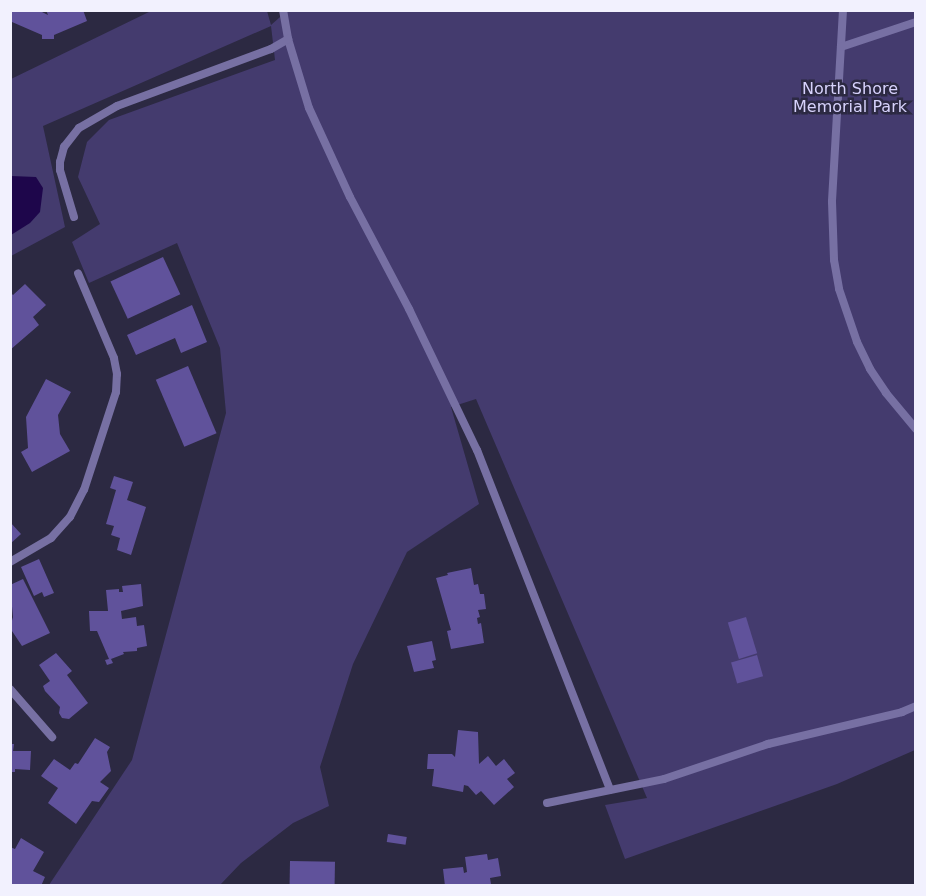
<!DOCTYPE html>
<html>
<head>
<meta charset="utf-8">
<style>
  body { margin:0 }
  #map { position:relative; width:926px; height:896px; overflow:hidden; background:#2c2942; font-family:"DejaVu Sans",sans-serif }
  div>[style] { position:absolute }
  .green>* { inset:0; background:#443b6e }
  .water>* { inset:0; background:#1e064b }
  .building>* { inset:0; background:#60529b; transform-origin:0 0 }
  .service>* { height:8px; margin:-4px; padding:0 4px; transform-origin:4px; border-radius:4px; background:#7770a3 }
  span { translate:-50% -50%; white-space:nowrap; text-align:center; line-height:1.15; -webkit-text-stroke:5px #2c2942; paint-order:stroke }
  .park-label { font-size:16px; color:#d7d2fc }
  .frame { position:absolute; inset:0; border:12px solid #f2f1fe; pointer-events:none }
</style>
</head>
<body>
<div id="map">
  <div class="green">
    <i style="clip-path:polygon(288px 10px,915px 11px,915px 750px,837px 784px,625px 859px,605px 805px,647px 798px,476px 399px,451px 407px,479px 504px,407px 552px,353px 664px,320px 767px,329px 806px,293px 823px,241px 863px,220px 885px,49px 885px,132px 760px,226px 413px,220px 348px,177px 243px,89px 283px,72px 242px,100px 224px,78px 177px,87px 142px,109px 120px,275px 60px,271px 26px,43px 126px,65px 227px,11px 256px,11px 79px,151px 11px,267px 11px,271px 25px)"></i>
  </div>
  <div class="water">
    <i style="clip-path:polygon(11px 176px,36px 177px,43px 188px,40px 212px,30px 223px,11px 235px)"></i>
  </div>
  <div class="building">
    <i style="clip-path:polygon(10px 10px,38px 10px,48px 15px,46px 10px,83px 10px,87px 21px,54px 35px,54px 39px,42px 39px,42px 35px,12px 22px)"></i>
    <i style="left:163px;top:257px;width:41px;height:58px;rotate:65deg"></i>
    <i style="clip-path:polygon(25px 284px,46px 305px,33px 317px,39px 325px,10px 350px,10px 292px,13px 295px)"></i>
    <i style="clip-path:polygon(192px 305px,207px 342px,181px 353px,175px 338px,136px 355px,127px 335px)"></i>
    <i style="left:188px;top:366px;width:73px;height:35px;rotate:67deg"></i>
    <i style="clip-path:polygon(46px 379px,71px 392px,58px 415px,60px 434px,70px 451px,32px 472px,21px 452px,28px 448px,26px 417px)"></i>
    <i style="clip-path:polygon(114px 476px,133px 482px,127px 500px,146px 507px,131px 555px,117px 550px,120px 538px,111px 535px,114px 526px,106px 524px,116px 490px,110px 488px)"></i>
    <i style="clip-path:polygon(10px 522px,21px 534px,10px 544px)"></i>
    <i style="clip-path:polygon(39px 559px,54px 593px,44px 597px,42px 592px,34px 596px,21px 567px)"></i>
    <i style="clip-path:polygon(471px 568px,474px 585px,478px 584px,480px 594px,484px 594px,486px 609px,478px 610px,480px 617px,477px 618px,478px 624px,481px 623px,484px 643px,451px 649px,447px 631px,451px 630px,436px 578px,448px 575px,447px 573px)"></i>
    <i style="clip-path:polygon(23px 579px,50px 633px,22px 646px,10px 628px,13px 617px,10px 585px)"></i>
    <i style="clip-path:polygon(141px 584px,143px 606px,121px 611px,122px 619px,136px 617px,137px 626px,144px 625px,147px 646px,137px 648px,137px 651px,123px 652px,124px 654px,111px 659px,113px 663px,107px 665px,105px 660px,109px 659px,97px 631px,90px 631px,89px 611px,108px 611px,106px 590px,119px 589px,119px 592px,123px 592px,122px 586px)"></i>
    <i style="left:746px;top:617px;width:38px;height:19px;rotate:73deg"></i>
    <i style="clip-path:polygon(432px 641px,436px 660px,432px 661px,434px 668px,414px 672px,407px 646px)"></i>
    <i style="clip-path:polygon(56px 653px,72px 671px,67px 675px,88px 703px,69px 719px,62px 718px,59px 713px,60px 707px,45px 691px,43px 686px,50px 681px,39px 665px)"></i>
    <i style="left:757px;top:655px;width:22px;height:27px;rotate:74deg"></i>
    <i style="clip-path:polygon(458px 730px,478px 732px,479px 764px,488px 756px,496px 766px,504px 759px,515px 773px,507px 779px,514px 787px,494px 805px,481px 791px,476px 795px,468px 786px,464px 785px,463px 792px,432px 786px,434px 769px,427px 769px,428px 754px,452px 754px,455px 757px)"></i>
    <i style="clip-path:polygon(95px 738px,110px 747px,107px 752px,111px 771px,100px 782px,109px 788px,99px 802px,92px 801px,76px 824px,48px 803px,58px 788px,41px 776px,54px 759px,70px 770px,75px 763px,78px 764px)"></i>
    <i style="clip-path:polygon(10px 744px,14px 744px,13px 751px,31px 751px,30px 770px,15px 769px,15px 772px,10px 772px)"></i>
    <i style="left:388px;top:834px;width:19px;height:8px;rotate:9deg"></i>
    <i style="clip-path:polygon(21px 838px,44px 852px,33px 871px,45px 877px,41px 886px,10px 886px,10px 847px,15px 849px)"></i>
    <i style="clip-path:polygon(487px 854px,488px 860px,498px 858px,501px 876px,490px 878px,491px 884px,445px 886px,443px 869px,463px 867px,464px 873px,467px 872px,465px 857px)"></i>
    <i style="left:290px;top:861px;width:45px;height:25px;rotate:1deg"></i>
  </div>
  <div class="service">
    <i style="left:283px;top:10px;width:29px;rotate:80deg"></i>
    <i style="left:288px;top:39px;width:72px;rotate:73.1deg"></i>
    <i style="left:309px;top:108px;width:98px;rotate:65.3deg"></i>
    <i style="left:350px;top:197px;width:127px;rotate:62.2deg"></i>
    <i style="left:409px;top:309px;width:157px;rotate:64.3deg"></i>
    <i style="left:477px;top:450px;width:365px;rotate:68.6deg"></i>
    <i style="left:843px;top:10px;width:192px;rotate:93.3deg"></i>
    <i style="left:832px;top:202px;width:58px;rotate:88deg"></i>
    <i style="left:834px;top:260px;width:29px;rotate:80deg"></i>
    <i style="left:839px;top:289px;width:56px;rotate:71.2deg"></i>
    <i style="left:857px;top:342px;width:30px;rotate:64deg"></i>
    <i style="left:870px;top:369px;width:29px;rotate:56deg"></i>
    <i style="left:886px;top:393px;width:47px;rotate:50.2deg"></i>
    <i style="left:841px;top:47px;width:79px;rotate:-18.4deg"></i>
    <i style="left:74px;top:217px;width:49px;rotate:-106.6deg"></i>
    <i style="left:60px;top:170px;width:8px;rotate:-90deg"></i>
    <i style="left:60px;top:162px;width:16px;rotate:-75deg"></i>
    <i style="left:64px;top:147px;width:24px;rotate:-52deg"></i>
    <i style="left:79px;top:128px;width:44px;rotate:-30.1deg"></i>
    <i style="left:117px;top:106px;width:164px;rotate:-20.3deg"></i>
    <i style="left:271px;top:49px;width:20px;rotate:-30deg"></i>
    <i style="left:10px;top:562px;width:48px;rotate:-30.3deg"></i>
    <i style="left:51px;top:538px;width:28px;rotate:-48deg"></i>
    <i style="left:70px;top:517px;width:30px;rotate:-63deg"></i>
    <i style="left:84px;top:490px;width:103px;rotate:-71.9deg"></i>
    <i style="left:116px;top:392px;width:18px;rotate:-87deg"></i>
    <i style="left:117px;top:374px;width:16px;rotate:-101deg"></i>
    <i style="left:114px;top:358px;width:92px;rotate:-113deg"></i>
    <i style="left:10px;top:689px;width:64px;rotate:48.8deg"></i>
    <i style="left:547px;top:803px;width:119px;rotate:-11.6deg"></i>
    <i style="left:664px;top:779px;width:110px;rotate:-18.6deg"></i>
    <i style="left:768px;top:744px;width:138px;rotate:-13.4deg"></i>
    <i style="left:902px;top:712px;width:15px;rotate:-23deg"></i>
  </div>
  <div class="park-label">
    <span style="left:850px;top:98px">North Shore<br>Memorial Park</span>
  </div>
  <div class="frame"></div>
</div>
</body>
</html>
